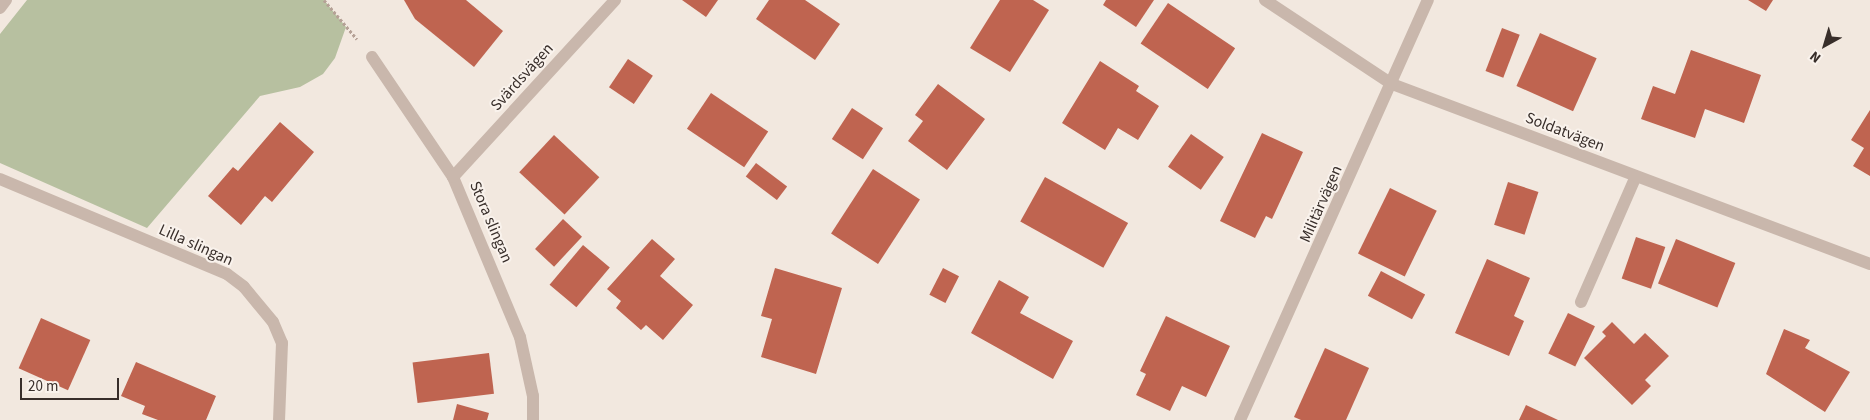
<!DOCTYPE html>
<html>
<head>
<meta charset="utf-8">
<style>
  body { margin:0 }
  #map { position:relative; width:1870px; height:420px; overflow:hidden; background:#f2e8df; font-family:"Source Sans 3",sans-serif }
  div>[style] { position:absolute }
  .green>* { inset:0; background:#b7c0a0 }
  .building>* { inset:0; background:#bf6450; transform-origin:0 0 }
  .path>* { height:3px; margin-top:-1.5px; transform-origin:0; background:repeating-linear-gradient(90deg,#b5a196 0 2.5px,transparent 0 5px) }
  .lane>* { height:12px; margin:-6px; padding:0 6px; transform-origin:6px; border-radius:6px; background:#c9b7ac }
  .street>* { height:12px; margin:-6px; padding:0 6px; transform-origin:6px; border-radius:6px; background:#c9b7ac }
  span { translate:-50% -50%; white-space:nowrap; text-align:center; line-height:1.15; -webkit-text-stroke:4px #f9f2ec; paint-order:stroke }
  .street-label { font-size:16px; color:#382e2a }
  .north { position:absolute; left:1800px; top:20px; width:50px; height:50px; -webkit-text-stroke:4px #f9f2ec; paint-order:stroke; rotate:219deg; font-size:14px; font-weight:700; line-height:20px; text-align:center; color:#382e2a }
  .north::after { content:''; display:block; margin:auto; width:18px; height:22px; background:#382e2a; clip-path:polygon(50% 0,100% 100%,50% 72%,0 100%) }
  .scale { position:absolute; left:20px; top:378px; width:99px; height:22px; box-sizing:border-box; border:2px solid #382e2a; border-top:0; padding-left:6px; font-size:15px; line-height:18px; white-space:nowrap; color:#382e2a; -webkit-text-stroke:4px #f9f2ec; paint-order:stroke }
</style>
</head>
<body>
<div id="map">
  <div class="green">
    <i style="clip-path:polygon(27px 0,324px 0,346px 27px,335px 58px,323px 74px,300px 87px,260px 96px,147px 228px,0 163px,0 34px)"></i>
  </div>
  <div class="building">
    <i style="clip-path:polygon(404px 0,466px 0,503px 31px,474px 67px,415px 19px)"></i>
    <i style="clip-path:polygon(682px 0,718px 0,706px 17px)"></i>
    <i style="clip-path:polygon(769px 0,805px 0,840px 24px,815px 60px,756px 19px)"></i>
    <i style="clip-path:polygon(1000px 0,1033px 0,1049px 10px,1010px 72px,970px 48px)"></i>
    <i style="clip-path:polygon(1106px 0,1154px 0,1136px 27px,1103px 5px)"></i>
    <i style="clip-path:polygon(1748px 0,1773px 0,1766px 11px)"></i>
    <i style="left:1168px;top:3px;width:81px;height:49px;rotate:34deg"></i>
    <i style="left:1502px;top:28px;width:19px;height:46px;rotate:21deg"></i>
    <i style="left:1540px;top:33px;width:62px;height:58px;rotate:24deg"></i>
    <i style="clip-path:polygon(1691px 50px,1761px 75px,1744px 123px,1705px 109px,1695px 138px,1641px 119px,1653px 86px,1675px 94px)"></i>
    <i style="left:628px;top:59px;width:30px;height:34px;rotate:34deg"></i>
    <i style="clip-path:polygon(1100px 61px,1139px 86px,1136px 91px,1159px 106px,1138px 140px,1118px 128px,1105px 150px,1062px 123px)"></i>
    <i style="clip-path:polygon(938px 84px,985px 119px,947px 170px,908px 141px,923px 121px,915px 115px)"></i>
    <i style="left:711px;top:93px;width:69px;height:43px;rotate:34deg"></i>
    <i style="left:852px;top:108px;width:37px;height:37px;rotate:33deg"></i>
    <i style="clip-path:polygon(1870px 110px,1870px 176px,1853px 166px,1864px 148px,1851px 140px)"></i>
    <i style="clip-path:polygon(280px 122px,314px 152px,272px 202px,265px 196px,241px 225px,208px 196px,233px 167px,238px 171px)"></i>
    <i style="clip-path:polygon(1262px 133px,1303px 152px,1272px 219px,1266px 216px,1255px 238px,1220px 221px)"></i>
    <i style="left:1191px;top:134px;width:40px;height:40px;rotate:35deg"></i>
    <i style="left:554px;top:135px;width:62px;height:51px;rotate:43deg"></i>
    <i style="left:756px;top:163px;width:39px;height:17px;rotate:37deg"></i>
    <i style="left:873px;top:169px;width:56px;height:77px;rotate:33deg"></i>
    <i style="left:1045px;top:177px;width:95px;height:51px;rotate:29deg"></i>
    <i style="left:1508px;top:182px;width:32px;height:45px;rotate:18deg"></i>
    <i style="left:1390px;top:188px;width:52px;height:73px;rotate:26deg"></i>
    <i style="left:563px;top:219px;width:26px;height:41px;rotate:43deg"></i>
    <i style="left:1636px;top:237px;width:31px;height:44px;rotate:19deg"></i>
    <i style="clip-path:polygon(652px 239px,675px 259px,660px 276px,693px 305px,663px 340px,646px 325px,641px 330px,616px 308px,621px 301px,607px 289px)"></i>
    <i style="left:1676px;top:239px;width:64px;height:48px;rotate:22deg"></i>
    <i style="left:583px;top:245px;width:35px;height:52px;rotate:40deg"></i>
    <i style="clip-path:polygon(1487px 259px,1530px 278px,1514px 316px,1524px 321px,1509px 356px,1455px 333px)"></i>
    <i style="clip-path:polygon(775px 268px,842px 288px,816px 374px,761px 357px,772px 319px,761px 316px)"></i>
    <i style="left:943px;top:268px;width:18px;height:30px;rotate:27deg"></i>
    <i style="left:1381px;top:271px;width:50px;height:28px;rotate:28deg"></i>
    <i style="clip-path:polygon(999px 280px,1029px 297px,1020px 313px,1073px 341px,1053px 379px,971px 333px)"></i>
    <i style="left:1568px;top:313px;width:30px;height:45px;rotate:26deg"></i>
    <i style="clip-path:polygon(1166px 316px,1230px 346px,1206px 397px,1182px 386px,1170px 411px,1136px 395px,1146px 374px,1140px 371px)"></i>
    <i style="left:41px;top:318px;width:54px;height:55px;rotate:24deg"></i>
    <i style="clip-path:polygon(1612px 322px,1634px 344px,1645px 333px,1669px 356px,1645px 380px,1651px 386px,1632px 405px,1584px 358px,1606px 336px,1602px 332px)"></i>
    <i style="clip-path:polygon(1784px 329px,1810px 340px,1805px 348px,1850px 372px,1825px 412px,1766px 374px)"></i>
    <i style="clip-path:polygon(1325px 348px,1369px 368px,1346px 420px,1301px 420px,1294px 417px)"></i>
    <i style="left:489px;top:353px;width:41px;height:77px;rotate:83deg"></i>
    <i style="clip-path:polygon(136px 362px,216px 396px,206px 420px,158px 420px,142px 414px,145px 406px,121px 396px)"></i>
    <i style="clip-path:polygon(457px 404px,489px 413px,487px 420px,453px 420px)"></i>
    <i style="clip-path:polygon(1526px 405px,1558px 420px,1519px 420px)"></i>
  </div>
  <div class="path">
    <i style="left:324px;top:0;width:51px;rotate:49.8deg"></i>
  </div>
  <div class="lane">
    <i style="left:1581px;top:302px;width:137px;rotate:-66.4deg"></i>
  </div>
  <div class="street">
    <i style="left:1265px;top:0;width:152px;rotate:33.5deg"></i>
    <i style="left:1392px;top:84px;width:511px;rotate:20.63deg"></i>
    <i style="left:0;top:8px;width:10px;rotate:-53deg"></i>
    <i style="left:372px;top:57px;width:145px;rotate:56deg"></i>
    <i style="left:453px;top:177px;width:173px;rotate:67.3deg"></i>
    <i style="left:520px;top:337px;width:60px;rotate:77.6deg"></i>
    <i style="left:533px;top:396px;width:24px;rotate:90deg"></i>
    <i style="left:453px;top:177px;width:240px;rotate:-47.5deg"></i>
    <i style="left:0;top:179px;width:246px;rotate:22.7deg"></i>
    <i style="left:227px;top:274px;width:21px;rotate:37deg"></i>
    <i style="left:244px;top:287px;width:45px;rotate:50.4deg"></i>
    <i style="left:273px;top:322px;width:23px;rotate:67deg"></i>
    <i style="left:282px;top:343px;width:77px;rotate:92.2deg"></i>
    <i style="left:1240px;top:420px;width:460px;rotate:-65.9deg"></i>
  </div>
  <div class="street-label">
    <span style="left:522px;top:77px;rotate:-48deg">Svärdsvägen</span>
    <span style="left:1565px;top:132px;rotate:21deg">Soldatvägen</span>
    <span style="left:1321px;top:204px;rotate:-66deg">Militärvägen</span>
    <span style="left:491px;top:222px;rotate:67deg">Stora slingan</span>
    <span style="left:196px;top:245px;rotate:24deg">Lilla slingan</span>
  </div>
  <div class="north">N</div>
  <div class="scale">20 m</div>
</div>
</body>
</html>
